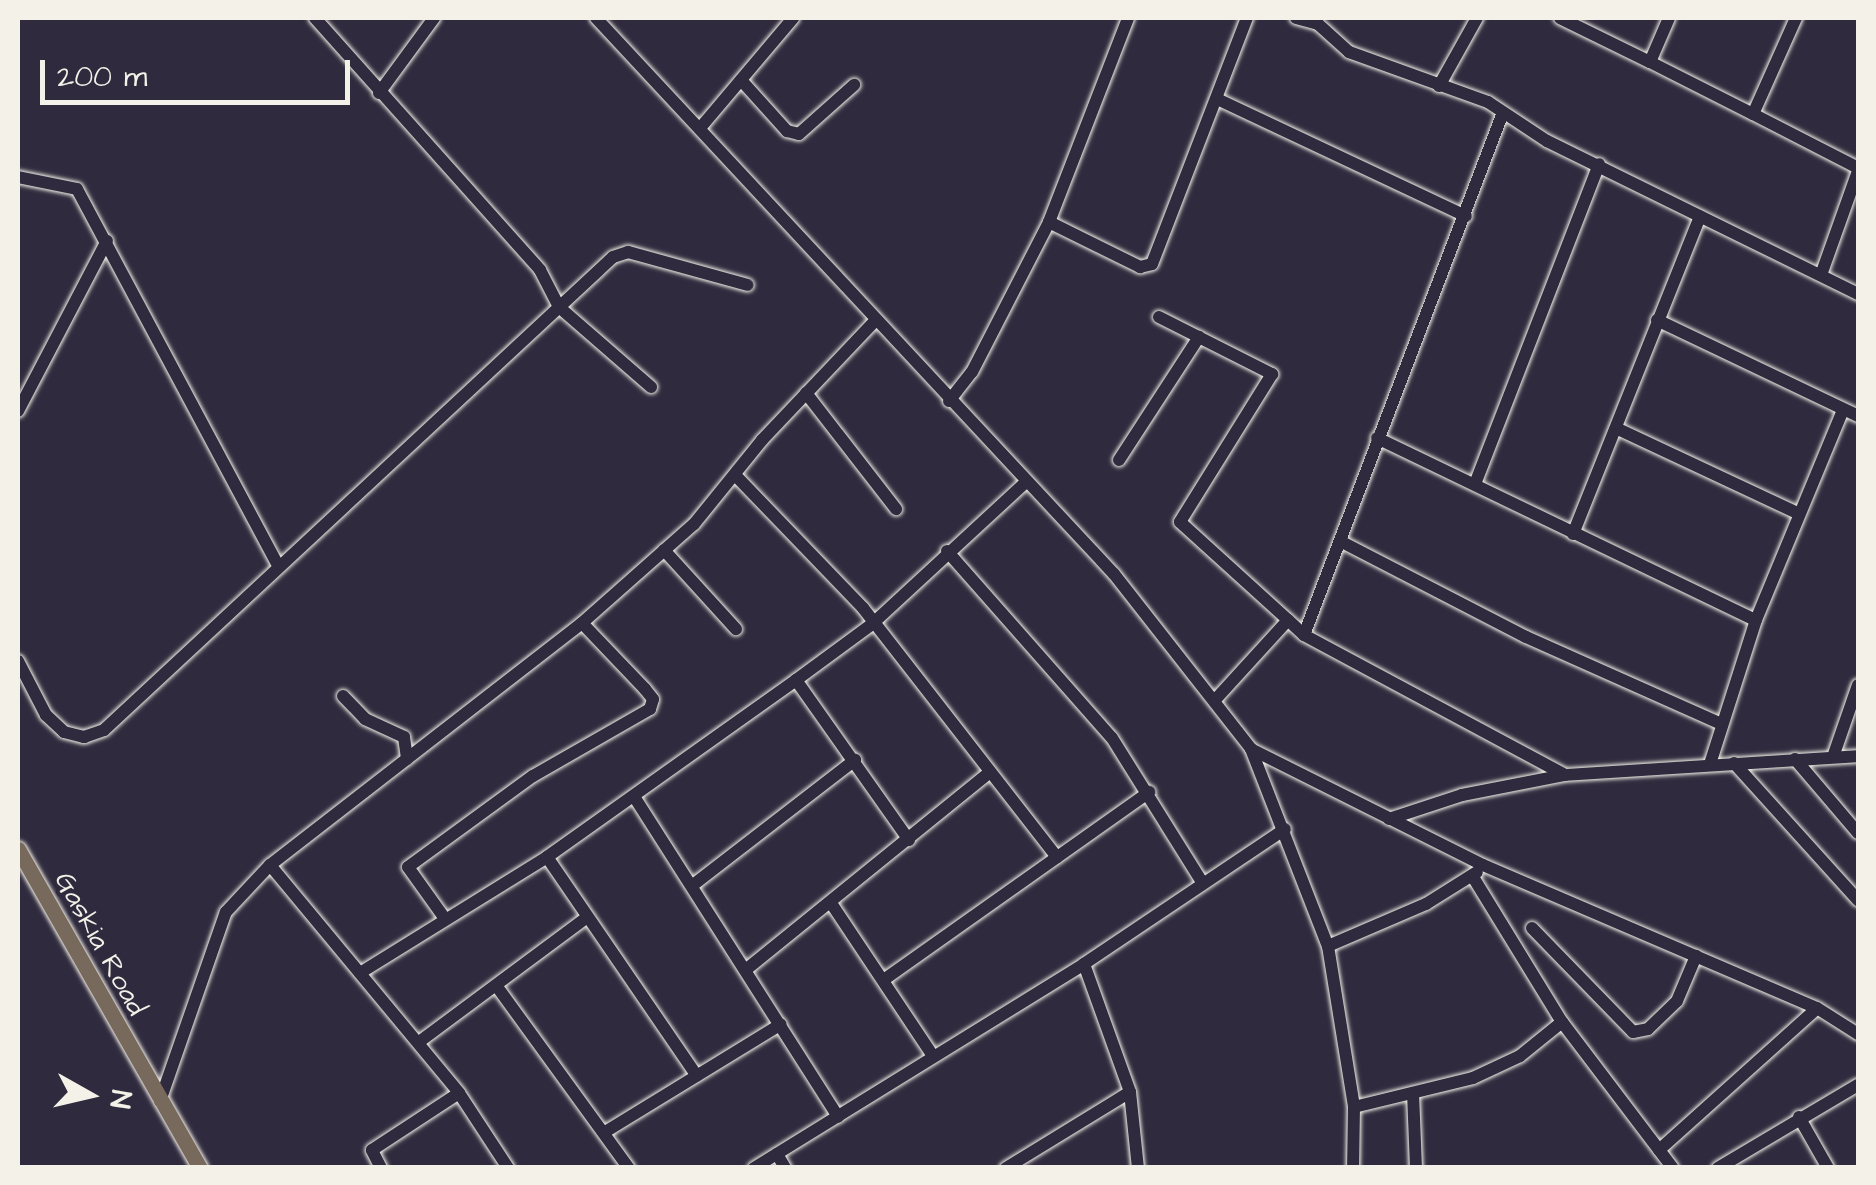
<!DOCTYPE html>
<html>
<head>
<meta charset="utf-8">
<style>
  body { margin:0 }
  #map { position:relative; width:1876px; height:1185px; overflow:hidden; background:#2f2a3d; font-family:"Architects Daughter",sans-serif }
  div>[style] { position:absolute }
  .roads { filter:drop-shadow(0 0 2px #f4f1e8) drop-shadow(0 0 2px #f4f1e8) }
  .minor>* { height:12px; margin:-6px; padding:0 6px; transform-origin:6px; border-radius:6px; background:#2f2a3d }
  .major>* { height:15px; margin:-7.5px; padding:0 7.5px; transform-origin:7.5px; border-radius:7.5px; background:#77695c }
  span { translate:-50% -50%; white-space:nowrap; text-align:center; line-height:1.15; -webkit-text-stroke:8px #2f2a3d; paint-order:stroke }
  .street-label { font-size:28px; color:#f4f1e8 }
  .frame { position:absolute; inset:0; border:20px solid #f4f1e8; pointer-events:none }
  .north { position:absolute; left:40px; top:1045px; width:100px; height:100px; -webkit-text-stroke:8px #2f2a3d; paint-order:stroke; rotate:98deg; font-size:28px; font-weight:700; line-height:40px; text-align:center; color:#f4f1e8 }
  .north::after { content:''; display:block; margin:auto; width:35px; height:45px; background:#f4f1e8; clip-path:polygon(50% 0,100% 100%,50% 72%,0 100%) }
  .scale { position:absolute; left:40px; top:60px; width:310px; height:45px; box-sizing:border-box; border:5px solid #f4f1e8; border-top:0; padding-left:12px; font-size:30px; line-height:35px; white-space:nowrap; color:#f4f1e8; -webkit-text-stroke:8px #2f2a3d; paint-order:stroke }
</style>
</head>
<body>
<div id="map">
  <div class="roads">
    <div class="minor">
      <i style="left:315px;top:18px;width:338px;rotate:48.2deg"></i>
      <i style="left:540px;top:270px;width:42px;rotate:62.8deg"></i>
      <i style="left:559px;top:307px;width:122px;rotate:41deg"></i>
      <i style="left:596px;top:18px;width:760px;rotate:47.03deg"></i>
      <i style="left:1114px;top:574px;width:222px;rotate:51.9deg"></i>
      <i style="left:1251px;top:749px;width:212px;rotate:68.7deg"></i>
      <i style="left:1328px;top:946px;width:163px;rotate:80.8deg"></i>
      <i style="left:1354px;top:1107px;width:61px;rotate:90.9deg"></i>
      <i style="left:1296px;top:18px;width:23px;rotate:15deg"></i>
      <i style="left:1318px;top:24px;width:42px;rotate:42.1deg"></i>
      <i style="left:1349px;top:52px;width:148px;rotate:19.8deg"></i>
      <i style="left:1488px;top:102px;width:71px;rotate:33.5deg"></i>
      <i style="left:1547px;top:141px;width:347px;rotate:26.2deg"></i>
      <i style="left:1560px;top:18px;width:100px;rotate:26.1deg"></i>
      <i style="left:1669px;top:18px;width:48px;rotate:113.4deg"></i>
      <i style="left:1650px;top:62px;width:115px;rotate:26.8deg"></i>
      <i style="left:1796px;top:18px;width:105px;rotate:114.1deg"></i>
      <i style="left:1753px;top:114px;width:118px;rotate:27.2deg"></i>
      <i style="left:741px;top:80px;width:69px;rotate:48deg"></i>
      <i style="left:787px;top:131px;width:12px;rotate:14deg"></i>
      <i style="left:799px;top:134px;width:74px;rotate:-41.7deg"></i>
      <i style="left:1439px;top:86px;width:78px;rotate:-60.8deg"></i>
      <i style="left:379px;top:93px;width:93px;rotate:-53.7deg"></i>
      <i style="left:1217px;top:99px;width:275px;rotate:25.2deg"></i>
      <i style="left:1502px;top:115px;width:556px;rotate:110.85deg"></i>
      <i style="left:1304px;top:635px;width:296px;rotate:28.2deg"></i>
      <i style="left:701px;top:127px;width:143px;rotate:-49.8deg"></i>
      <i style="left:18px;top:177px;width:60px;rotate:11.5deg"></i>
      <i style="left:77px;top:189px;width:427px;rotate:61.9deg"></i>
      <i style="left:1049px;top:222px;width:102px;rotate:26.3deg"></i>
      <i style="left:1140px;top:267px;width:12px;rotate:-14deg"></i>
      <i style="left:1152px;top:264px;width:264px;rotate:-68.9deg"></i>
      <i style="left:1821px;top:275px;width:110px;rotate:-70.4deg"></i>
      <i style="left:1159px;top:317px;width:127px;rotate:26.8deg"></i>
      <i style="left:1272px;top:374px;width:174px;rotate:121.9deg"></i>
      <i style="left:1180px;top:522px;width:146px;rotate:42.2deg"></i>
      <i style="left:1657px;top:320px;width:223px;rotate:25.5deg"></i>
      <i style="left:806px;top:393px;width:147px;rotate:52.2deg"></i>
      <i style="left:949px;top:401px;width:37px;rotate:-52deg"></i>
      <i style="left:972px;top:372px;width:169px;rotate:-62.8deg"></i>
      <i style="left:1049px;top:222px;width:219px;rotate:-68.8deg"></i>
      <i style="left:18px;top:411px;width:192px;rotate:-62.4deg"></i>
      <i style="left:1618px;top:429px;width:198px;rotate:25.1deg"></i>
      <i style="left:1377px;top:438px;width:420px;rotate:25.7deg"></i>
      <i style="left:1119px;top:460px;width:147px;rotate:-57deg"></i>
      <i style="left:737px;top:477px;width:182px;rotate:46.1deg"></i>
      <i style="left:863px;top:608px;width:316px;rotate:52.1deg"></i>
      <i style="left:1475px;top:484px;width:343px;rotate:-68.8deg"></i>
      <i style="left:1573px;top:534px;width:342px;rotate:-68.2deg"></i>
      <i style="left:1340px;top:541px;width:209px;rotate:27.3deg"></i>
      <i style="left:1526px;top:637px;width:211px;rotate:24deg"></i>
      <i style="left:664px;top:550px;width:107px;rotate:47.7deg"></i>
      <i style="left:947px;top:551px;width:249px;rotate:48.6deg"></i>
      <i style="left:1112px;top:738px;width:170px;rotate:58deg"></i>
      <i style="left:18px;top:661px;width:61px;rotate:62.6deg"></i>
      <i style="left:46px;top:715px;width:25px;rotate:43deg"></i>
      <i style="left:64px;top:732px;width:21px;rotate:14deg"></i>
      <i style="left:84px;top:737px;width:21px;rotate:-19deg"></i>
      <i style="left:104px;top:730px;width:695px;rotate:-42.9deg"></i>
      <i style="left:613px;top:257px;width:16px;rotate:-18deg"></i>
      <i style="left:628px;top:252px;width:124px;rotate:15.4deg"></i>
      <i style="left:796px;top:680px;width:196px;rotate:54.8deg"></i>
      <i style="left:343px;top:696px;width:32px;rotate:46deg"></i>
      <i style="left:365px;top:719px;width:43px;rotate:24.8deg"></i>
      <i style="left:404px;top:737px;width:22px;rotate:82deg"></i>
      <i style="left:1215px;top:700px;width:108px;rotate:-47.6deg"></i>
      <i style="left:1288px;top:620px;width:22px;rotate:43deg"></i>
      <i style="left:1251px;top:749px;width:259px;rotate:26.6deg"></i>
      <i style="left:1483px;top:865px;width:363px;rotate:23.2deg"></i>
      <i style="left:1817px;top:1008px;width:49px;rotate:32.4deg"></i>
      <i style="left:1833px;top:757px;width:76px;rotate:-70.9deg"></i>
      <i style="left:1795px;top:759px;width:97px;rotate:49.6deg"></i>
      <i style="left:1734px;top:763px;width:185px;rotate:47.9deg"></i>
      <i style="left:1710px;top:764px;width:151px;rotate:-72.3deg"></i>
      <i style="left:1756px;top:620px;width:227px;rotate:-67.5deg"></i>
      <i style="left:635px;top:798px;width:378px;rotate:57.5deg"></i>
      <i style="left:1389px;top:819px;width:77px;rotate:-18.2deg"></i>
      <i style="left:1462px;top:795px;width:105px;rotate:-11deg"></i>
      <i style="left:1565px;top:775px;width:294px;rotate:-3.7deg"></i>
      <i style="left:547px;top:857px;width:265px;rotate:55.6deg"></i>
      <i style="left:270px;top:865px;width:296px;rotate:50.3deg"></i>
      <i style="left:459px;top:1093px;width:90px;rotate:56.8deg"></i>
      <i style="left:1473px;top:877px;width:170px;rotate:58.5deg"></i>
      <i style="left:1562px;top:1022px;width:183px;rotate:52.8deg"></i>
      <i style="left:693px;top:885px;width:205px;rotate:-37.7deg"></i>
      <i style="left:831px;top:903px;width:184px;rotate:56.3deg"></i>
      <i style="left:443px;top:916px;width:60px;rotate:-125.5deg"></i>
      <i style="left:408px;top:867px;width:155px;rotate:-36.1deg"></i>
      <i style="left:533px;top:776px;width:135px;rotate:-29.8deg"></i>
      <i style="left:650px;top:709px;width:10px;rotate:-73deg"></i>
      <i style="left:653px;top:699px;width:13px;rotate:-129deg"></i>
      <i style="left:645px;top:689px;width:91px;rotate:-133.7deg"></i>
      <i style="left:1532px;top:928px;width:145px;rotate:45.8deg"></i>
      <i style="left:1633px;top:1032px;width:15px;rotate:-11deg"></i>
      <i style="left:1648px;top:1029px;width:40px;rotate:-44deg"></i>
      <i style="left:1677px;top:1001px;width:49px;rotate:-67.1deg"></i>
      <i style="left:1328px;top:946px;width:107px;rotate:-23.2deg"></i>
      <i style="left:1426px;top:904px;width:60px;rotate:-32.1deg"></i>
      <i style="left:1084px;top:964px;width:136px;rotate:70.2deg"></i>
      <i style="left:1130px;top:1092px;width:76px;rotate:84deg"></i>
      <i style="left:748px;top:968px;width:311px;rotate:-39deg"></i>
      <i style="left:360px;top:973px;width:220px;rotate:-31.8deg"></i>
      <i style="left:547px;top:857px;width:305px;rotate:-35.4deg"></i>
      <i style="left:796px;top:680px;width:93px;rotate:-36.3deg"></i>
      <i style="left:871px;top:625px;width:212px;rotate:-42.7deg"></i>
      <i style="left:885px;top:979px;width:324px;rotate:-35.3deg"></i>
      <i style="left:498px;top:988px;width:223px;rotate:54deg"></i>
      <i style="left:419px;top:1042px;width:208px;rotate:-36.6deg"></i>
      <i style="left:1413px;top:1093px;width:75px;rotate:87.7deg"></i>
      <i style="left:160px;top:1101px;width:200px;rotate:-70.8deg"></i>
      <i style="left:226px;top:912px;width:64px;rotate:-46.9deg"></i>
      <i style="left:270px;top:865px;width:395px;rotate:-37.8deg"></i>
      <i style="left:582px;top:623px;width:149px;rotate:-41.5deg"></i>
      <i style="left:694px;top:524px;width:108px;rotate:-51deg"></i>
      <i style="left:762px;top:440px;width:164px;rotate:-46.5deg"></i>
      <i style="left:1354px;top:1107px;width:122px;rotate:-13.7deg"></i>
      <i style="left:1473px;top:1078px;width:52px;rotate:-25.1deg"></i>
      <i style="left:1520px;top:1056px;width:54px;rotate:-39deg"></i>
      <i style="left:1799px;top:1117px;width:59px;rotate:60.4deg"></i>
      <i style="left:605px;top:1132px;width:206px;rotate:-31.5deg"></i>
      <i style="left:1659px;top:1150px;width:212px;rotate:-41.9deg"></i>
      <i style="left:777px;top:1154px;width:16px;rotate:60deg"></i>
      <i style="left:381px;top:1168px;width:20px;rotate:-117deg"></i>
      <i style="left:372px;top:1150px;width:104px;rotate:-33.2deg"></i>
      <i style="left:754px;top:1168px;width:388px;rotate:-31.7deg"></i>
      <i style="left:1084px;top:964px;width:242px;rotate:-33.9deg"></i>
      <i style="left:1006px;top:1168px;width:145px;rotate:-31.5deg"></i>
      <i style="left:1718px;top:1168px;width:163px;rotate:-30.7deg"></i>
    </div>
    <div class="major">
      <i style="left:18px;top:849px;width:367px;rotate:60.3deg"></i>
    </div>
  </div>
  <div class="street-label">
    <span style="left:100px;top:944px;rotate:61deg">Gaskia Road</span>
  </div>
  <div class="frame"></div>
  <div class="north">N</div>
  <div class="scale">200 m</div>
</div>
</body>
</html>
